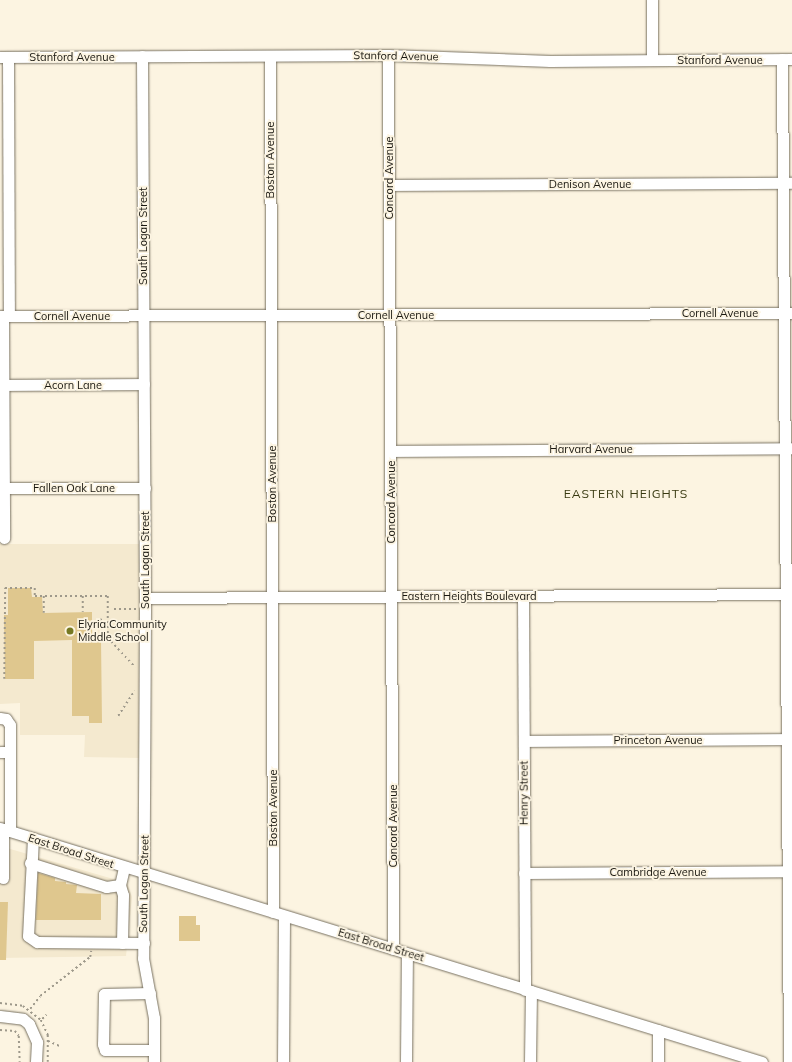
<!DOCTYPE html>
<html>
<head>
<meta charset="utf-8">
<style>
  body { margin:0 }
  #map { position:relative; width:792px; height:1062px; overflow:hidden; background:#fcf4e1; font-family:Mulish,sans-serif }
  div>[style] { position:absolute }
  .built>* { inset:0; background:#f4e9cf }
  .building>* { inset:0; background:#dfc78e }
  .path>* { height:1.5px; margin-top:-0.75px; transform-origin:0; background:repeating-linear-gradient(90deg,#9e998b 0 2px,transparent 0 5px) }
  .roads { filter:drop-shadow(0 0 1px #787161) drop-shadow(0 0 1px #787161) }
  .minor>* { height:11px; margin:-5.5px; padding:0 5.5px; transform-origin:5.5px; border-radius:5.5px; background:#fff }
  .dots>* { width:11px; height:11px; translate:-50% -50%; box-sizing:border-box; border:2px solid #fcf4e1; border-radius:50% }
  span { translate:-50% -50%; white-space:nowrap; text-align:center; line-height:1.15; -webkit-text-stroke:3.5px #fcf4e1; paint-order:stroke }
  .street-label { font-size:11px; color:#191710 }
  .poi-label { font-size:11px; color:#191710 }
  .left { translate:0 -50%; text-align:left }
  .neighbourhood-label { font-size:12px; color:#383910; letter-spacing:1px }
</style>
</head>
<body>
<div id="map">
  <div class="built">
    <i style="clip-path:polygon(0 544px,139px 544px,140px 758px,84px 757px,85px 735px,20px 735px,20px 703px,0 704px)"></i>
    <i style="clip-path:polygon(0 846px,127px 883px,132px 897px,126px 956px,0 958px)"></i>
  </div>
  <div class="building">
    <i style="clip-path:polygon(8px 588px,31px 588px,32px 597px,42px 597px,43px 613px,92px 612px,92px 639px,101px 639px,102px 723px,89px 723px,89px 716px,72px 716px,72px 640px,34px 641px,34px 679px,5px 679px,4px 615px,8px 615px)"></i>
    <i style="clip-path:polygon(38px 873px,55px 878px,55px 881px,66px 882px,66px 884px,77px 885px,76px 893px,101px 894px,101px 920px,36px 920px)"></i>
    <i style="clip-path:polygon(0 902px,8px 902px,6px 960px,0 960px)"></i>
    <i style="clip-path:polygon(179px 916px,196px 916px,196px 925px,200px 925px,200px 941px,179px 941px)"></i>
  </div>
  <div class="path">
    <i style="left:44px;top:596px;width:17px;rotate:90deg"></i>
    <i style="left:83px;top:596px;width:16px;rotate:90deg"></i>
    <i style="left:114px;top:609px;width:22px"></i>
    <i style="left:100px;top:619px;width:9px;rotate:32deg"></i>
    <i style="left:4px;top:679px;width:91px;rotate:-89.4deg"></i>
    <i style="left:5px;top:588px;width:30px"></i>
    <i style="left:35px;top:588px;width:8px;rotate:90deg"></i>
    <i style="left:35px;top:596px;width:73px"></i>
    <i style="left:108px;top:596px;width:42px;rotate:90deg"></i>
    <i style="left:108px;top:638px;width:40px;rotate:47deg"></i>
    <i style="left:118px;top:716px;width:30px;rotate:-57deg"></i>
    <i style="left:0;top:1003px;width:23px;rotate:7deg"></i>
    <i style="left:23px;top:1006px;width:23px;rotate:38deg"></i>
    <i style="left:41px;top:1020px;width:17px;rotate:65deg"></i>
    <i style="left:48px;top:1035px;width:27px;rotate:90deg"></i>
    <i style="left:30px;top:1009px;width:16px;rotate:-52deg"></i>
    <i style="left:40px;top:996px;width:63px;rotate:-38deg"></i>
    <i style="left:90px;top:957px;width:6px;rotate:-81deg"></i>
    <i style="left:42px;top:1019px;width:6px;rotate:-45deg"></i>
    <i style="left:0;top:1030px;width:15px;rotate:4deg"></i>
    <i style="left:15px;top:1031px;width:6px;rotate:51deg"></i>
    <i style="left:19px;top:1036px;width:26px;rotate:88deg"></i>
    <i style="left:48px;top:1041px;width:13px;rotate:23deg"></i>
  </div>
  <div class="roads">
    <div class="minor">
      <i style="left:652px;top:0;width:60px;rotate:90deg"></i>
      <i style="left:388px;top:55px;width:894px;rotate:89.68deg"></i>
      <i style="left:142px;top:56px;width:555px;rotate:89.69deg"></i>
      <i style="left:145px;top:611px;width:347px;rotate:90.3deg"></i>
      <i style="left:143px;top:958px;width:61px;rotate:79.6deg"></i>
      <i style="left:154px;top:1018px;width:44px;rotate:90deg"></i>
      <i style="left:270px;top:56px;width:856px;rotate:89.8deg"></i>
      <i style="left:0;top:57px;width:388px;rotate:-0.3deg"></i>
      <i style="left:388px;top:55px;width:162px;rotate:2.1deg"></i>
      <i style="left:550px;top:61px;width:242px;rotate:-0.5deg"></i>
      <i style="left:8px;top:57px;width:259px;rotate:89.8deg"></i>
      <i style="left:782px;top:59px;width:1003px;rotate:89.6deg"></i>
      <i style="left:389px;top:185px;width:403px;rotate:-0.3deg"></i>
      <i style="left:0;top:316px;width:792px;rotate:-0.22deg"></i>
      <i style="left:3px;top:316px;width:222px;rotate:89.7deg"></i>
      <i style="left:3px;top:385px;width:141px;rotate:-0.4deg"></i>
      <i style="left:391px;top:451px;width:400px;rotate:-0.4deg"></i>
      <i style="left:3px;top:488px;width:142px"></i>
      <i style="left:523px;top:596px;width:394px;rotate:89.7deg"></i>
      <i style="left:145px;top:598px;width:647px;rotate:-0.35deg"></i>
      <i style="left:0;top:718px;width:6px;rotate:9deg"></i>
      <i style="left:6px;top:719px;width:7px;rotate:56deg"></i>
      <i style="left:10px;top:725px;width:106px;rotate:90deg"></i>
      <i style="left:524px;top:741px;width:268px;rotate:-0.4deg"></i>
      <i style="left:0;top:752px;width:10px"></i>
      <i style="left:0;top:828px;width:797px;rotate:17.07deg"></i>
      <i style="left:33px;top:838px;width:98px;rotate:92.9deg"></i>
      <i style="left:28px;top:936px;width:11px;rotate:34deg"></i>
      <i style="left:37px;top:942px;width:107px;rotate:0.5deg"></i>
      <i style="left:30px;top:863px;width:80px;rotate:17.5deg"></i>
      <i style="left:106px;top:887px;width:14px;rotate:-8deg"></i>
      <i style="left:524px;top:873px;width:268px;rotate:-0.4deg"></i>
      <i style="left:3px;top:878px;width:49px;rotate:-90deg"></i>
      <i style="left:122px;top:943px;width:48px;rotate:-88.8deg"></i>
      <i style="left:123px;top:895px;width:10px;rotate:-107deg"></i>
      <i style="left:120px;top:885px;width:17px;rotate:-77deg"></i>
      <i style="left:150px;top:993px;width:46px;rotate:178.8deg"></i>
      <i style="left:104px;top:994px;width:50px;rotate:91.1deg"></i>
      <i style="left:103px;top:1044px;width:6px;rotate:72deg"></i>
      <i style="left:105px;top:1050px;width:49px"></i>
      <i style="left:0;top:1016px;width:23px;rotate:7deg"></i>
      <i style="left:23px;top:1019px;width:8px;rotate:40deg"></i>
      <i style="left:29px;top:1024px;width:20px;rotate:66deg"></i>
      <i style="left:37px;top:1042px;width:20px;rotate:93deg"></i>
      <i style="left:283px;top:1062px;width:146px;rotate:-89.6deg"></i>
      <i style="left:406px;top:1062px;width:108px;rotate:-89.5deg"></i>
      <i style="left:530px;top:1062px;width:71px;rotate:-89.2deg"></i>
      <i style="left:658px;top:1062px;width:32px;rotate:-90deg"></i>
    </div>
  </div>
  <div class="dots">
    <i style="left:70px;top:631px;background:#767922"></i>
  </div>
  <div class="street-label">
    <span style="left:396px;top:56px;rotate:1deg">Stanford Avenue</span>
    <span style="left:72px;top:57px">Stanford Avenue</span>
    <span style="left:720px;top:60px">Stanford Avenue</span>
    <span style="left:270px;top:160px;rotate:-90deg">Boston Avenue</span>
    <span style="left:389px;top:178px;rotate:-90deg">Concord Avenue</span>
    <span style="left:590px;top:184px">Denison Avenue</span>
    <span style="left:143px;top:236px;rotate:-90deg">South Logan Street</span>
    <span style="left:720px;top:313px">Cornell Avenue</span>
    <span style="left:396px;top:315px">Cornell Avenue</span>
    <span style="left:72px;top:316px">Cornell Avenue</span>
    <span style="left:73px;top:385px">Acorn Lane</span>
    <span style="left:591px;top:449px">Harvard Avenue</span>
    <span style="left:272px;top:484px;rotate:-90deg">Boston Avenue</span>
    <span style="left:74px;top:488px">Fallen Oak Lane</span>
    <span style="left:391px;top:502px;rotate:-90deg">Concord Avenue</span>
    <span style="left:145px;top:560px;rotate:-90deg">South Logan Street</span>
    <span style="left:469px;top:596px">Eastern Heights Boulevard</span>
    <span style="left:658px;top:740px">Princeton Avenue</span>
    <span style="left:524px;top:793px;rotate:-90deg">Henry Street</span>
    <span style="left:273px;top:808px;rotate:-90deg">Boston Avenue</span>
    <span style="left:393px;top:826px;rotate:-90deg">Concord Avenue</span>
    <span style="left:71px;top:851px;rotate:18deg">East Broad Street</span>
    <span style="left:658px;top:872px">Cambridge Avenue</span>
    <span style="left:144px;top:884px;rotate:-89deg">South Logan Street</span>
    <span style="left:381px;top:945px;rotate:17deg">East Broad Street</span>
  </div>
  <div class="poi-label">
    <span class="left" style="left:78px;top:631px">Elyria Community<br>Middle School</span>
  </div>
  <div class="neighbourhood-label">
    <span style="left:626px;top:494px">EASTERN HEIGHTS</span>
  </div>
</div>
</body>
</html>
